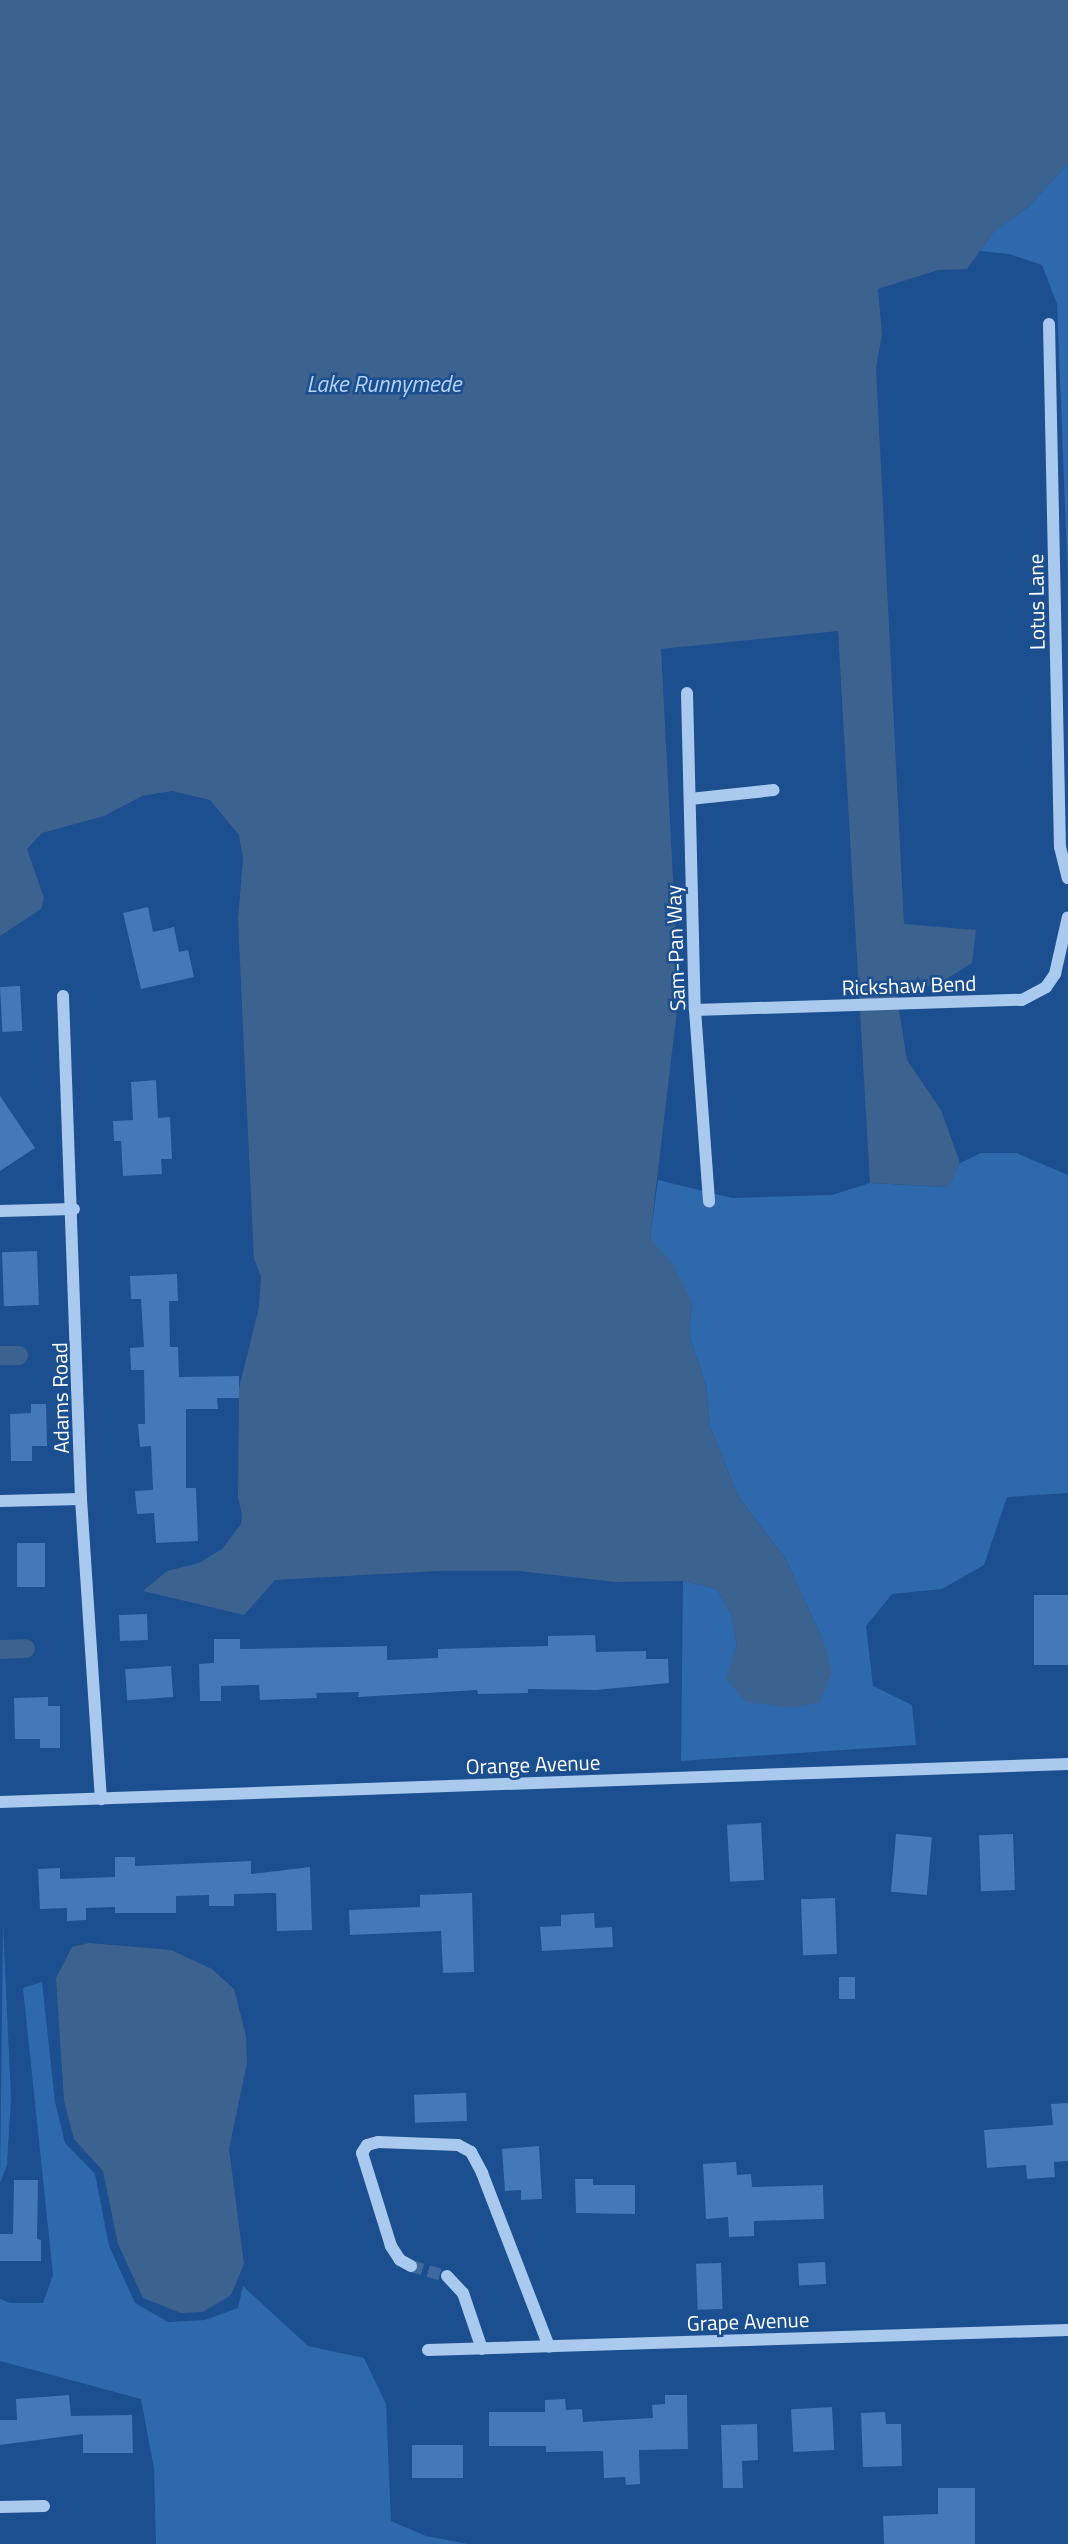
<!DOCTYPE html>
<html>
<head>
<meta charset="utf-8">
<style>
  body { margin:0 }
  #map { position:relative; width:1068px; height:2544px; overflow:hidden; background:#1b4f8f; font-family:"Titillium Web",sans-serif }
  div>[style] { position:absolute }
  .green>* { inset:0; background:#2e69ad }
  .water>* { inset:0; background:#3c6290 }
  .canal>* { height:19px; margin:-9.5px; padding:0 9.5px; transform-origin:9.5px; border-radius:9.5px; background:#3c6290 }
  .building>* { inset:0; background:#4478b7; transform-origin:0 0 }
  .minor-tunnel>* { height:12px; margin-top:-6px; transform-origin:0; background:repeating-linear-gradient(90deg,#3d69a0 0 12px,transparent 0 18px) }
  .minor>* { height:12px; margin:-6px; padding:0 6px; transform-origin:6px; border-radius:6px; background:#a9c9ee }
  span { translate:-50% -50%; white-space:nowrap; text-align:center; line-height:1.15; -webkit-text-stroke:5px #1b4f8f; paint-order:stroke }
  .street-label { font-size:21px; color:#fff }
  .water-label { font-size:23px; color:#b5d3f5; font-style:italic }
</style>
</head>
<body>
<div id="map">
  <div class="green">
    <i style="clip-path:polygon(1068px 164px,1068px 582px,1057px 304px,1042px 265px,1009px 254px,980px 251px,995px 230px,1027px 208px)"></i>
    <i style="clip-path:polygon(981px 1153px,1016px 1153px,1068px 1175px,1068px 1493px,1007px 1497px,984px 1565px,942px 1589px,892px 1594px,866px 1626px,873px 1686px,912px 1705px,916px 1745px,681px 1761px,683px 1581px,717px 1589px,731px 1614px,737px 1645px,727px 1678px,823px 1640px,785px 1558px,738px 1496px,710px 1426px,706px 1386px,689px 1335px,692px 1303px,650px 1238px,658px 1180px,732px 1198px,832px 1195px,870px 1183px,948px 1187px,960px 1163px)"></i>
    <i style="clip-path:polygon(3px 1924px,11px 2098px,7px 2165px,0 2183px)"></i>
    <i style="clip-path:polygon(42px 1982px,55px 2102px,65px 2143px,95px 2174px,109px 2246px,135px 2303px,168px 2322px,205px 2320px,238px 2308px,243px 2286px,308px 2346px,364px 2358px,386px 2404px,391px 2521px,426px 2536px,468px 2544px,156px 2544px,154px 2469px,141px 2399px,0 2361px,0 2299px,10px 2303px,43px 2303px,53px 2275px,23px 1988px)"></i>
  </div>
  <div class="water">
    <i style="clip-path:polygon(0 0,1068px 0,1068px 164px,1027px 208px,995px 230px,967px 269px,938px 270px,878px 289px,882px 334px,876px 368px,904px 924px,976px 930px,972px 963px,938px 984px,896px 992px,907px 1060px,941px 1110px,960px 1163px,949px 1187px,870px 1183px,838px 631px,661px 649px,679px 993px,650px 1238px,674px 1266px,692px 1303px,689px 1335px,706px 1386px,710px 1426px,738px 1496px,785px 1558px,823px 1640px,832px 1672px,820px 1702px,793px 1708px,746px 1702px,726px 1679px,737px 1645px,731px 1614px,717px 1589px,683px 1581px,616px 1582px,519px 1571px,438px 1571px,275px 1580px,244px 1615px,143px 1591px,167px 1571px,199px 1563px,222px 1549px,241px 1524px,242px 1514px,238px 1498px,239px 1388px,259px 1307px,261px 1276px,254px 1259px,242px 1007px,238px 918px,243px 859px,239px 835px,210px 800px,172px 791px,142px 796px,104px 816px,42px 833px,27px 849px,44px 898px,41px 909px,0 936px)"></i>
    <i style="clip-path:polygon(89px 1943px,171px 1950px,212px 1969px,234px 1989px,246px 2036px,247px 2063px,229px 2149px,244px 2264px,231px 2295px,203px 2312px,181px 2313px,143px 2298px,118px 2244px,103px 2171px,74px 2139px,64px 2101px,56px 1978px,72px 1947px)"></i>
  </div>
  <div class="canal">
    <i style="left:0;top:1355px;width:18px"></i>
    <i style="left:0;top:1649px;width:25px;rotate:-2deg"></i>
  </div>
  <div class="building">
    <i style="clip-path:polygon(148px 907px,153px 932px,174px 927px,179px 952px,188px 950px,194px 977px,141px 989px,123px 913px)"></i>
    <i style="left:20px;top:986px;width:45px;height:20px;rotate:87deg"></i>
    <i style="clip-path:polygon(156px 1080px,158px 1118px,170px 1117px,172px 1159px,161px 1159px,162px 1174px,123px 1176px,121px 1141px,114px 1141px,113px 1121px,133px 1120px,131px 1082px)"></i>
    <i style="clip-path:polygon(0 1096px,35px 1148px,0 1171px)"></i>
    <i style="left:37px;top:1251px;width:54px;height:35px;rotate:88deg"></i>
    <i style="clip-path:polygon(177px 1274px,178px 1301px,169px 1301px,170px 1347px,178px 1347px,179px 1377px,239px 1376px,239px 1398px,217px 1398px,218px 1409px,186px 1409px,186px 1488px,196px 1488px,198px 1541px,156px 1543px,154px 1513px,137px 1514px,135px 1491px,153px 1490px,151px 1446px,140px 1447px,138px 1424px,145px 1424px,144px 1370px,131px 1370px,130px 1348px,144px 1347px,141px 1299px,131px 1299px,130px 1276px)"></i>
    <i style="clip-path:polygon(31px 1404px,46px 1404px,47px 1446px,32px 1446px,32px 1461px,11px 1461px,10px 1414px,31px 1413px)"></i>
    <i style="left:45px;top:1543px;width:44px;height:28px;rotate:90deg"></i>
    <i style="left:1034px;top:1595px;width:34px;height:70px"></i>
    <i style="left:147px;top:1614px;width:26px;height:28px;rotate:88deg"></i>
    <i style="clip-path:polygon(595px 1635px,596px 1652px,646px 1651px,646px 1659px,668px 1659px,669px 1683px,596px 1690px,528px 1689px,528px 1693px,478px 1694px,477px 1690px,358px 1697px,359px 1692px,316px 1693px,317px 1698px,260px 1700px,259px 1685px,221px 1686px,221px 1701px,200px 1701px,199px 1664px,214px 1663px,214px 1639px,240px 1639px,240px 1649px,387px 1646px,387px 1660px,438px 1658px,438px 1649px,548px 1646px,548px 1636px)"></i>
    <i style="left:171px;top:1666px;width:31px;height:46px;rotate:86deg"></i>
    <i style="clip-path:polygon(48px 1697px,48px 1706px,60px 1706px,60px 1748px,40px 1748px,40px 1739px,15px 1739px,14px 1698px)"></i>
    <i style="left:761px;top:1823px;width:57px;height:34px;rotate:87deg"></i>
    <i style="left:896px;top:1834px;width:36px;height:58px;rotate:5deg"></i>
    <i style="left:1013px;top:1834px;width:56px;height:34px;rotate:88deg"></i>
    <i style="clip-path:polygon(115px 1857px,135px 1857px,135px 1866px,251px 1861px,251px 1874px,310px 1867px,312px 1930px,277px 1931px,276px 1893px,234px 1894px,234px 1906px,209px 1906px,209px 1895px,176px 1896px,176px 1913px,115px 1913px,115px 1907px,86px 1908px,86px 1920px,67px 1921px,67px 1908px,40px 1909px,38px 1869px,60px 1868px,60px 1879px,115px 1877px)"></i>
    <i style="clip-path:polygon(472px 1893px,474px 1972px,443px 1973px,441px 1931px,350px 1935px,349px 1910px,420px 1907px,420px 1895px)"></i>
    <i style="left:835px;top:1898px;width:56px;height:34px;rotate:88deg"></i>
    <i style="clip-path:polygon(594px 1913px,595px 1928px,612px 1927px,613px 1947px,542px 1951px,540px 1927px,561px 1926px,561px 1915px)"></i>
    <i style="left:839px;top:1977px;width:16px;height:22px"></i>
    <i style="left:466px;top:2093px;width:28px;height:52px;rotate:88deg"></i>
    <i style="clip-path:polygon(1068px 2103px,1068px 2161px,1054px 2162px,1055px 2177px,1027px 2179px,1026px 2165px,987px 2168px,984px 2130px,1053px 2125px,1051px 2104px)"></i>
    <i style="clip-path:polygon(539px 2146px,542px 2199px,521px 2200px,521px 2190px,505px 2191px,502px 2149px)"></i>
    <i style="clip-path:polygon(736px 2162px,737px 2175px,751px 2174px,752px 2187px,823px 2185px,824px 2219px,754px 2221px,754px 2236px,729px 2237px,728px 2217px,706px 2219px,703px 2164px)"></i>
    <i style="clip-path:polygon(575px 2179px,593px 2179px,593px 2185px,635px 2185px,635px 2214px,576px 2213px)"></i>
    <i style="clip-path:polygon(14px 2180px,38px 2180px,37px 2239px,41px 2240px,41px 2261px,0 2261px,0 2234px,13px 2234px)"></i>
    <i style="left:825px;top:2262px;width:22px;height:27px;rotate:87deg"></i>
    <i style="left:721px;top:2263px;width:46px;height:25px;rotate:88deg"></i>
    <i style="clip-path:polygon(69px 2395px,71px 2416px,132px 2415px,133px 2453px,83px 2453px,83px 2434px,0 2445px,0 2420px,17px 2420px,16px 2399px)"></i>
    <i style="clip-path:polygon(665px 2395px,687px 2395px,688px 2449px,639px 2450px,640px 2484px,626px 2485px,625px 2477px,604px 2478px,603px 2451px,546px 2452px,546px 2446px,489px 2446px,489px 2412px,545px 2412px,545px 2400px,565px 2399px,566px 2410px,582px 2409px,583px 2422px,653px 2418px,652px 2405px,665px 2404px)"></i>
    <i style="left:832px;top:2407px;width:43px;height:41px;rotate:87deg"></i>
    <i style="clip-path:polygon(885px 2412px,886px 2424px,901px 2424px,902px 2466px,863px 2467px,861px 2413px)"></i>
    <i style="clip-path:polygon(757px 2424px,758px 2460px,742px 2461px,743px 2488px,723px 2488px,721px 2425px)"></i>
    <i style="left:463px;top:2445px;width:33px;height:51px;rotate:90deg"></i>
    <i style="clip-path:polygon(938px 2488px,975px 2488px,975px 2544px,884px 2544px,883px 2516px,938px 2514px)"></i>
  </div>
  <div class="minor-tunnel">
    <i style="left:411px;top:2266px;width:37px;rotate:16deg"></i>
  </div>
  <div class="minor">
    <i style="left:1049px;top:324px;width:523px;rotate:88.8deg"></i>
    <i style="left:1060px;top:847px;width:32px;rotate:76deg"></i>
    <i style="left:687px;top:693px;width:317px;rotate:88.6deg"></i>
    <i style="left:695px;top:1010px;width:192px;rotate:85.8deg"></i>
    <i style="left:690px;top:799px;width:84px;rotate:-6.1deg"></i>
    <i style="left:63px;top:996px;width:503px;rotate:87.95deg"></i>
    <i style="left:81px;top:1499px;width:301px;rotate:86.2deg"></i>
    <i style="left:695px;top:1010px;width:327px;rotate:-1.8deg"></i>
    <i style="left:1022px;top:1000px;width:27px;rotate:-28deg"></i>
    <i style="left:1046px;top:987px;width:16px;rotate:-55deg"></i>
    <i style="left:1055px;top:974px;width:58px;rotate:-77.2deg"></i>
    <i style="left:0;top:1211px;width:74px;rotate:-1.5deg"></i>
    <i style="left:0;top:1501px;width:81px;rotate:-1.4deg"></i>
    <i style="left:0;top:1802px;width:1069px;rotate:-2.04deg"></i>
    <i style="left:411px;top:2266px;width:13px;rotate:-151deg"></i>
    <i style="left:400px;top:2260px;width:17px;rotate:-123deg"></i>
    <i style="left:391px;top:2246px;width:97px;rotate:-107.3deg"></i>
    <i style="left:362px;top:2153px;width:9px;rotate:-58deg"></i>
    <i style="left:367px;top:2145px;width:11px;rotate:-15deg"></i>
    <i style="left:378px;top:2142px;width:80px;rotate:2.1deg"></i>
    <i style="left:458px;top:2145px;width:15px;rotate:28deg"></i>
    <i style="left:471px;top:2152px;width:24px;rotate:62deg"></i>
    <i style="left:482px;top:2173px;width:186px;rotate:68.9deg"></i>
    <i style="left:447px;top:2276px;width:23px;rotate:47deg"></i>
    <i style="left:463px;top:2293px;width:59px;rotate:71.3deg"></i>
    <i style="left:428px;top:2350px;width:640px;rotate:-1.79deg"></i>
    <i style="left:0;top:2507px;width:44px;rotate:-1.3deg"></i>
  </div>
  <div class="street-label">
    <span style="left:1036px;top:602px;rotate:-91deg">Lotus Lane</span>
    <span style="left:675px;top:948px;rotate:-92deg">Sam-Pan Way</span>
    <span style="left:909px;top:985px;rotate:-2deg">Rickshaw Bend</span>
    <span style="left:60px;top:1398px;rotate:-91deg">Adams Road</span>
    <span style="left:533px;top:1764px;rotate:-2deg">Orange Avenue</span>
    <span style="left:748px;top:2321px;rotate:-2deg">Grape Avenue</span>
  </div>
  <div class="water-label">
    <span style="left:384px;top:384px">Lake Runnymede</span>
  </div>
</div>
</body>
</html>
